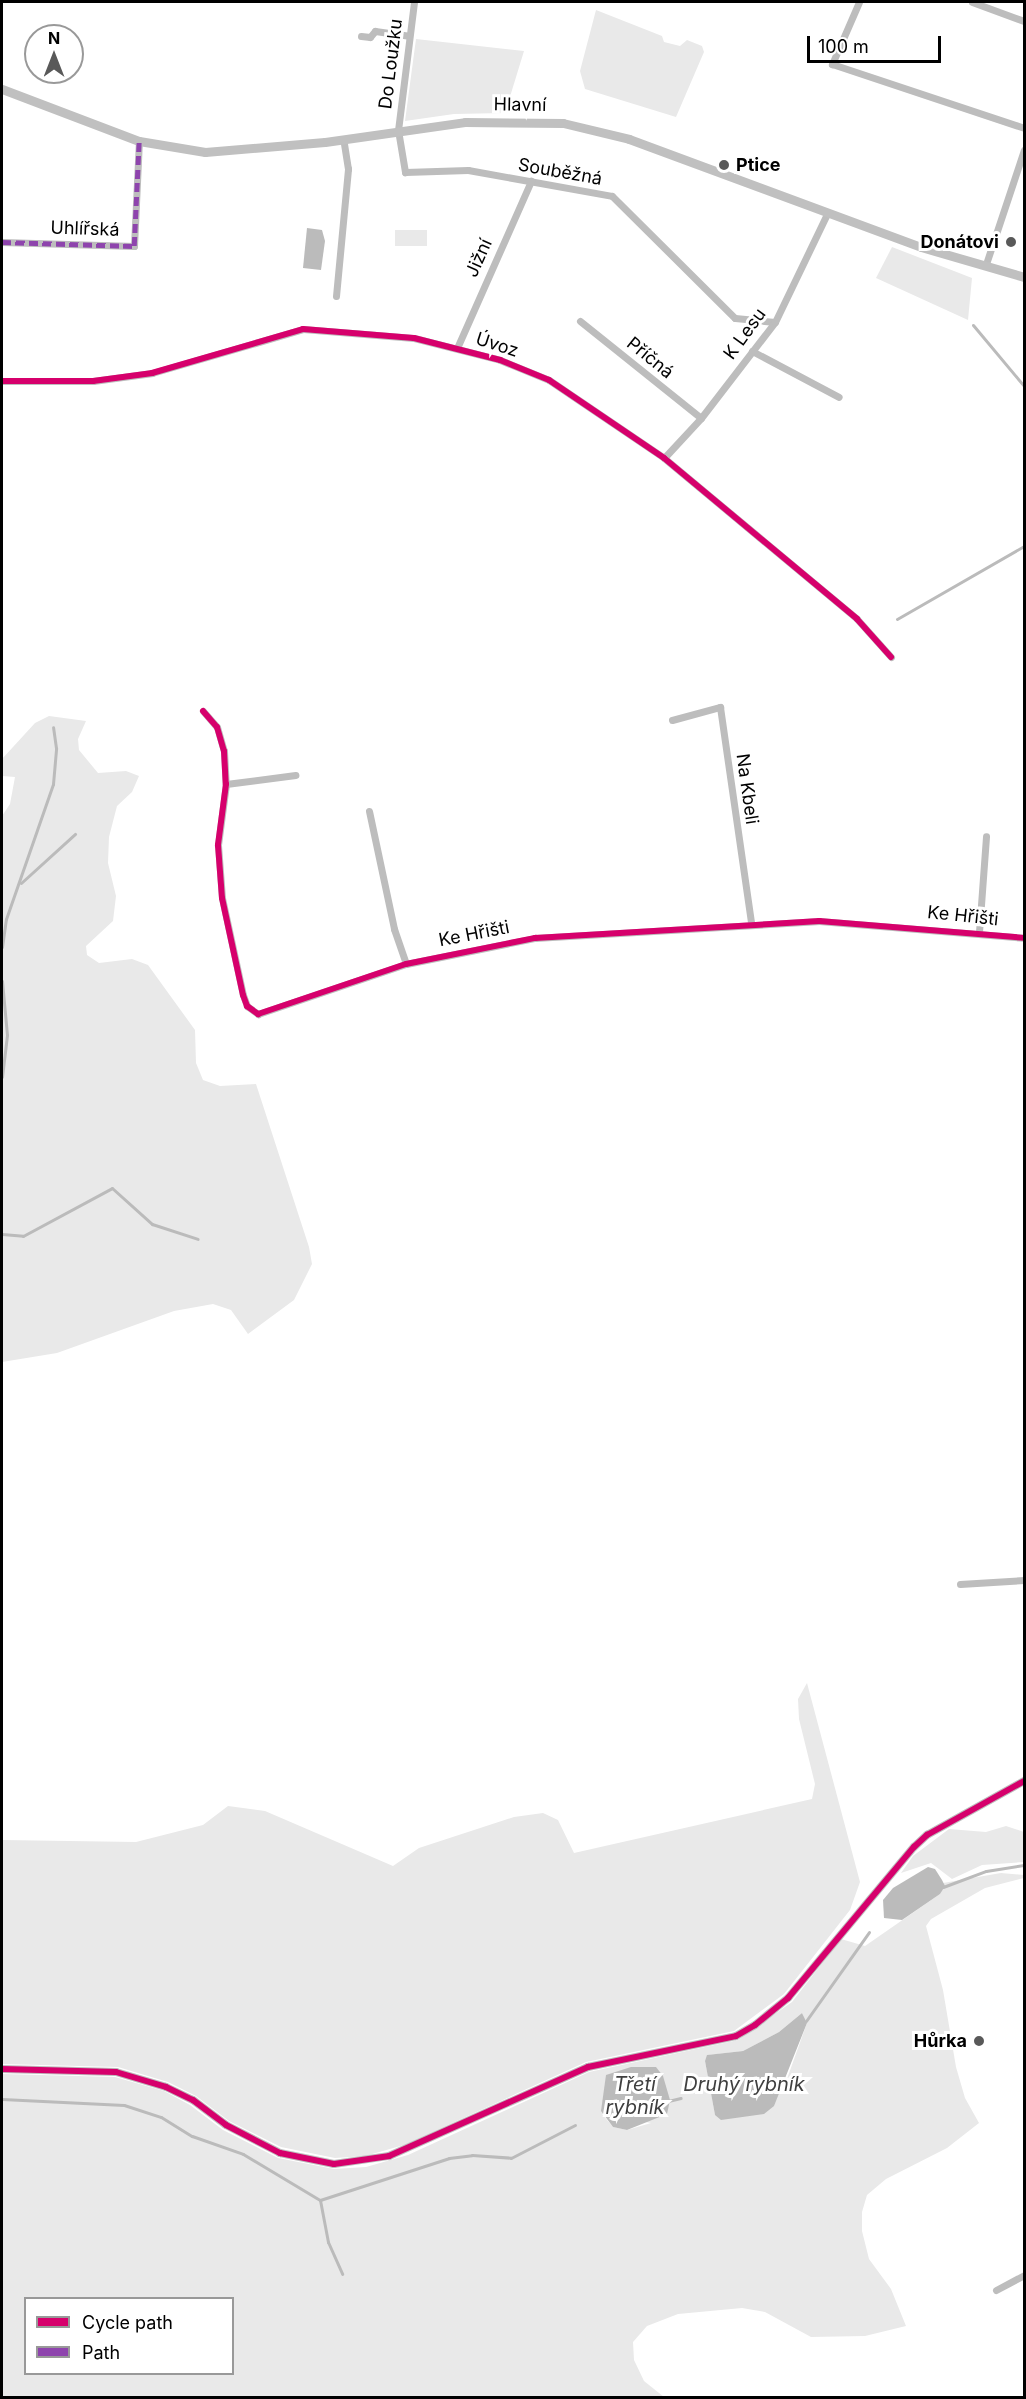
<!DOCTYPE html>
<meta charset="utf-8">
<style>
body{margin:0}
#map{position:relative;width:1026px;height:2399px;overflow:hidden;background:#fff;font-family:Inter,sans-serif}
div>[style]{position:absolute}
[style*='--x']{left:calc(var(--x)*1px);top:calc(var(--y)*1px);width:calc(var(--w)*1px);rotate:calc(var(--a)*1deg)}
.green>*{inset:0;background:#e9e9e9;transform-origin:0 0}
.water>*{inset:0;background:#bbb}
.stream>*{height:3px;margin:-1.5px;padding:0 1.5px;transform-origin:1.5px;border-radius:1.5px;background:#bbb}
.minor>*{height:7px;margin:-3.5px;padding:0 3.5px;transform-origin:3.5px;border-radius:3.5px;background:#bdbdbd}
.tertiary>*{height:8px;margin:-4px;padding:0 4px;transform-origin:4px;border-radius:4px;background:#bdbdbd}
.secondary>*{height:9px;margin:-4.5px;padding:0 4.5px;transform-origin:4.5px;border-radius:4.5px;background:#c0c0c0}
.quiet>*{height:4.5px;margin-top:-2.25px;transform-origin:0;background:repeating-linear-gradient(90deg,#8e44ad 0 9px,transparent 0 13.5px)}
.cycleway>*{height:6px;margin:-3px;padding:0 3px;transform-origin:3px;border-radius:3px;background:#d6006c}
.dots>*{width:16px;height:16px;translate:-50% -50%;box-sizing:border-box;border:3px solid #fff;border-radius:50%}
span{translate:-50% -50%;white-space:nowrap;text-align:center;line-height:1.15;-webkit-text-stroke:6px #fff;paint-order:stroke}
.street-label{font-size:18px;color:#000}
.poi-label{font-size:18px;color:#000;font-weight:700}
.left{translate:0 -50%;text-align:left}
.right{translate:-100% -50%;text-align:right}
.water-label{font-size:20px;color:#3f3f3f;font-style:italic}
.frame{position:absolute;inset:0;border:3px solid #000;pointer-events:none}
.legend{position:absolute;left:24px;top:2297px;width:210px;height:78px;box-sizing:border-box;background:#fff;border:2px solid #999;margin:0;padding:8px 10px;list-style:none;font-size:18px;color:#000}
.legend li{display:flex;align-items:center;gap:12px;height:30px}
.legend b{width:30px;border:2px solid #999}
.north{position:absolute;left:24px;top:24px;width:60px;height:60px;box-sizing:border-box;background:#fff;border:2px solid #999;border-radius:50%;rotate:0deg;font-size:16px;font-weight:700;line-height:24px;text-align:center;color:#000}
.north::after{content:'';display:block;margin:auto;width:21px;height:27px;background:#595959;clip-path:polygon(50% 0,100% 100%,50% 72%,0 100%)}
.scale{position:absolute;left:807px;top:36px;width:134px;height:27px;box-sizing:border-box;border:3px solid #000;border-top:0;padding-left:8px;font-size:18px;line-height:21px;white-space:nowrap;color:#000;-webkit-text-stroke:4px #fff;paint-order:stroke}
</style>
<div id="map">
<div class="green">
<i style="clip-path:polygon(596px 10px,662px 36px,664px 42px,680px 46px,687px 40px,702px 46px,704px 52px,676px 117px,585px 89px,580px 71px)"></i>
<i style="clip-path:polygon(416px 39px,524px 51px,505px 113px,454px 114px,405px 121px)"></i>
<i style="left:395px;top:230px;width:32px;height:16px"></i>
<i style="clip-path:polygon(892px 247px,972px 278px,968px 320px,876px 278px)"></i>
<i style="clip-path:polygon(49px 716px,86px 721px,78px 739px,79px 750px,98px 773px,126px 771px,139px 776px,132px 792px,117px 806px,109px 837px,108px 863px,116px 896px,113px 921px,86px 946px,87px 955px,99px 963px,132px 959px,148px 965px,195px 1030px,196px 1063px,203px 1080px,220px 1086px,256px 1084px,309px 1247px,312px 1264px,294px 1300px,248px 1334px,231px 1310px,213px 1304px,174px 1311px,57px 1353px,2px 1362px,2px 816px,10px 804px,15px 777px,2px 776px,2px 759px,35px 723px)"></i>
<i style="clip-path:polygon(807px 1683px,860px 1882px,850px 1910px,784px 1994px,734px 2031px,586px 2062px,404px 2145px,365px 2156px,335px 2158px,281px 2147px,229px 2121px,196px 2096px,168px 2082px,118px 2067px,2px 2064px,2px 1840px,136px 1842px,203px 1825px,228px 1806px,265px 1811px,393px 1866px,419px 1848px,514px 1817px,543px 1813px,558px 1820px,574px 1853px,812px 1799px,815px 1784px,799px 1719px,798px 1699px)"></i>
<i style="clip-path:polygon(1006px 1826px,1024px 1832px,1024px 1862px,982px 1865px,952px 1879px,931px 1863px,901px 1873px,913px 1856px,949px 1829px,986px 1832px)"></i>
<i style="clip-path:polygon(evenodd,1001px 1873px,1024px 1875px,1024px 1878px,985px 1888px,931px 1919px,926px 1926px,943px 1990px,956px 2067px,965px 2098px,979px 2123px,947px 2148px,886px 2179px,867px 2195px,862px 2212px,862px 2231px,869px 2259px,891px 2289px,906px 2326px,865px 2336px,811px 2337px,765px 2312px,742px 2308px,678px 2314px,647px 2326px,633px 2342px,634px 2360px,644px 2381px,664px 2397px,2px 2397px,2px 2074px,115px 2077px,164px 2091px,190px 2105px,223px 2130px,278px 2158px,334px 2169px,366px 2167px,408px 2155px,589px 2072px,738px 2040px,792px 2002px,841px 1939px,865px 1946px,940px 1894px,943px 1883px,1001px 1873px,802px 2013px,807px 2023px,783px 2090px,715px 2115px,705px 2061px,708px 2055px,743px 2051px,779px 2032px,802px 2013px,1001px 1873px,602px 2114px,651px 2123px,627px 2130px,613px 2127px,602px 2114px,1001px 1873px,26px 2298px,232px 2298px,232px 2374px,26px 2374px,26px 2298px)"></i>
</div>
<div class="water">
<i style="clip-path:polygon(307px 228px,322px 230px,325px 241px,321px 270px,303px 268px)"></i>
<i style="clip-path:polygon(928px 1867px,935px 1869px,942px 1880px,945px 1886px,940px 1894px,902px 1920px,884px 1918px,883px 1900px,893px 1888px)"></i>
<i style="clip-path:polygon(802px 2013px,807px 2023px,774px 2106px,764px 2114px,721px 2120px,715px 2115px,705px 2061px,707px 2055px,743px 2051px,779px 2032px)"></i>
<i style="clip-path:polygon(631px 2067px,656px 2067px,663px 2076px,670px 2100px,667px 2114px,627px 2130px,613px 2127px,601px 2111px,606px 2075px)"></i>
</div>
<div class="stream">
<i style="--x:973;--y:325;--w:80;--a:50.1"></i>
<i style="--x:897;--y:619;--w:146;--a:-29.9"></i>
<i style="--x:21;--y:883;--w:73;--a:-42.2"></i>
<i style="--x:2;--y:947;--w:28;--a:-82"></i>
<i style="--x:6;--y:919;--w:143;--a:-70.8"></i>
<i style="--x:53;--y:784;--w:36;--a:-85"></i>
<i style="--x:56;--y:748;--w:21;--a:-98"></i>
<i style="--x:2;--y:981;--w:54;--a:84.7"></i>
<i style="--x:7;--y:1035;--w:42;--a:96.8"></i>
<i style="--x:2;--y:1234;--w:21;--a:5"></i>
<i style="--x:23;--y:1236;--w:101;--a:-28.3"></i>
<i style="--x:112;--y:1188;--w:54;--a:42"></i>
<i style="--x:152;--y:1224;--w:48;--a:18.1"></i>
<i style="--x:943;--y:1887;--w:46;--a:-20.4"></i>
<i style="--x:986;--y:1871;--w:38;--a:-9"></i>
<i style="--x:806;--y:2021;--w:109;--a:-54.7"></i>
<i style="--x:2;--y:2099;--w:122;--a:2.8"></i>
<i style="--x:124;--y:2105;--w:39;--a:18"></i>
<i style="--x:161;--y:2117;--w:36;--a:32"></i>
<i style="--x:192;--y:2136;--w:54;--a:19.4"></i>
<i style="--x:243;--y:2154;--w:90;--a:30.9"></i>
<i style="--x:320;--y:2200;--w:136;--a:-18"></i>
<i style="--x:449;--y:2158;--w:23;--a:-7"></i>
<i style="--x:472;--y:2155;--w:39;--a:4"></i>
<i style="--x:511;--y:2158;--w:72;--a:-27.3"></i>
<i style="--x:668;--y:2101;--w:13;--a:-13"></i>
<i style="--x:320;--y:2200;--w:43;--a:79.2"></i>
<i style="--x:328;--y:2242;--w:35;--a:66"></i>
</div>
<div class="minor">
<i style="--x:414;--y:2;--w:129;--a:97.1"></i>
<i style="--x:398;--y:130;--w:43;--a:80.5"></i>
<i style="--x:405;--y:172;--w:63;--a:-1.8"></i>
<i style="--x:468;--y:170;--w:146;--a:10.2"></i>
<i style="--x:612;--y:196;--w:173;--a:44.8"></i>
<i style="--x:735;--y:318;--w:40;--a:5.7"></i>
<i style="--x:859;--y:2;--w:68;--a:113.5"></i>
<i style="--x:832;--y:64;--w:202;--a:18.4"></i>
<i style="--x:972;--y:2;--w:55;--a:20.1"></i>
<i style="--x:361;--y:36;--w:9;--a:6"></i>
<i style="--x:370;--y:37;--w:8;--a:-50"></i>
<i style="--x:375;--y:31;--w:34;--a:8"></i>
<i style="--x:2;--y:242;--w:132;--a:1.7"></i>
<i style="--x:134;--y:246;--w:105;--a:-87.3"></i>
<i style="--x:986;--y:264;--w:120;--a:-71.6"></i>
<i style="--x:336;--y:296;--w:128;--a:-84.6"></i>
<i style="--x:348;--y:169;--w:30;--a:-99"></i>
<i style="--x:580;--y:321;--w:155;--a:38.7"></i>
<i style="--x:457;--y:348;--w:183;--a:-66.1"></i>
<i style="--x:752;--y:351;--w:98;--a:27.9"></i>
<i style="--x:2;--y:381;--w:91;--a:0"></i>
<i style="--x:93;--y:381;--w:60;--a:-7.7"></i>
<i style="--x:152;--y:373;--w:157;--a:-16.2"></i>
<i style="--x:303;--y:329;--w:111;--a:4.6"></i>
<i style="--x:414;--y:338;--w:89;--a:14.3"></i>
<i style="--x:500;--y:360;--w:53;--a:22.2"></i>
<i style="--x:549;--y:380;--w:139;--a:34.1"></i>
<i style="--x:664;--y:458;--w:251;--a:39.8"></i>
<i style="--x:857;--y:619;--w:51;--a:48.2"></i>
<i style="--x:664;--y:458;--w:54;--a:-47.2"></i>
<i style="--x:701;--y:418;--w:121;--a:-52.4"></i>
<i style="--x:775;--y:322;--w:122;--a:-64.3"></i>
<i style="--x:203;--y:711;--w:21;--a:49"></i>
<i style="--x:217;--y:727;--w:25;--a:74"></i>
<i style="--x:224;--y:751;--w:33;--a:87"></i>
<i style="--x:226;--y:784;--w:62;--a:97.5"></i>
<i style="--x:218;--y:845;--w:53;--a:85.7"></i>
<i style="--x:222;--y:898;--w:99;--a:77.8"></i>
<i style="--x:243;--y:995;--w:12;--a:70"></i>
<i style="--x:247;--y:1006;--w:14;--a:36"></i>
<i style="--x:258;--y:1014;--w:156;--a:-18.7"></i>
<i style="--x:406;--y:964;--w:132;--a:-11.4"></i>
<i style="--x:535;--y:938;--w:285;--a:-3.4"></i>
<i style="--x:819;--y:921;--w:206;--a:4.7"></i>
<i style="--x:672;--y:720;--w:50;--a:-15.2"></i>
<i style="--x:720;--y:707;--w:218;--a:81.8"></i>
<i style="--x:226;--y:784;--w:70;--a:-7.4"></i>
<i style="--x:369;--y:811;--w:121;--a:78"></i>
<i style="--x:394;--y:929;--w:37;--a:71"></i>
<i style="--x:979;--y:932;--w:96;--a:-85.8"></i>
<i style="--x:960;--y:1584;--w:64;--a:-3.6"></i>
<i style="--x:996;--y:2290;--w:32;--a:-28"></i>
</div>
<div class="tertiary">
<i style="--x:2;--y:2069;--w:114;--a:1.5"></i>
<i style="--x:116;--y:2072;--w:52;--a:16.7"></i>
<i style="--x:166;--y:2087;--w:30;--a:26"></i>
<i style="--x:193;--y:2100;--w:41;--a:37.1"></i>
<i style="--x:226;--y:2125;--w:61;--a:27.4"></i>
<i style="--x:280;--y:2153;--w:55;--a:11.5"></i>
<i style="--x:334;--y:2164;--w:56;--a:-8.3"></i>
<i style="--x:389;--y:2156;--w:218;--a:-24.1"></i>
<i style="--x:588;--y:2067;--w:151;--a:-11.8"></i>
<i style="--x:736;--y:2036;--w:22;--a:-30"></i>
<i style="--x:755;--y:2025;--w:43;--a:-39.3"></i>
<i style="--x:788;--y:1998;--w:197;--a:-50.2"></i>
<i style="--x:914;--y:1847;--w:18;--a:-43"></i>
<i style="--x:927;--y:1835;--w:111;--a:-29.1"></i>
</div>
<div class="secondary">
<i style="--x:2;--y:89;--w:147;--a:20.8"></i>
<i style="--x:139;--y:141;--w:67;--a:9.5"></i>
<i style="--x:205;--y:152;--w:120;--a:-4.8"></i>
<i style="--x:325;--y:142;--w:141;--a:-8.1"></i>
<i style="--x:465;--y:122;--w:98;--a:0.6"></i>
<i style="--x:563;--y:123;--w:68;--a:13.6"></i>
<i style="--x:629;--y:139;--w:311;--a:20.3"></i>
<i style="--x:921;--y:247;--w:107;--a:16.2"></i>
</div>
<div class="quiet">
<i style="--x:2;--y:242;--w:132;--a:1.7"></i>
<i style="--x:134;--y:246;--w:105;--a:-87.3"></i>
</div>
<div class="cycleway">
<i style="--x:2;--y:381;--w:91;--a:0"></i>
<i style="--x:93;--y:381;--w:60;--a:-7.7"></i>
<i style="--x:152;--y:373;--w:157;--a:-16.2"></i>
<i style="--x:303;--y:329;--w:111;--a:4.6"></i>
<i style="--x:414;--y:338;--w:89;--a:14.3"></i>
<i style="--x:500;--y:360;--w:53;--a:22.2"></i>
<i style="--x:549;--y:380;--w:139;--a:34.1"></i>
<i style="--x:664;--y:458;--w:251;--a:39.8"></i>
<i style="--x:857;--y:619;--w:51;--a:48.2"></i>
<i style="--x:203;--y:711;--w:21;--a:49"></i>
<i style="--x:217;--y:727;--w:25;--a:74"></i>
<i style="--x:224;--y:751;--w:33;--a:87"></i>
<i style="--x:226;--y:784;--w:62;--a:97.5"></i>
<i style="--x:218;--y:845;--w:53;--a:85.7"></i>
<i style="--x:222;--y:898;--w:99;--a:77.8"></i>
<i style="--x:243;--y:995;--w:12;--a:70"></i>
<i style="--x:247;--y:1006;--w:14;--a:36"></i>
<i style="--x:258;--y:1014;--w:156;--a:-18.7"></i>
<i style="--x:406;--y:964;--w:132;--a:-11.4"></i>
<i style="--x:535;--y:938;--w:285;--a:-3.4"></i>
<i style="--x:819;--y:921;--w:206;--a:4.7"></i>
<i style="--x:2;--y:2069;--w:114;--a:1.5"></i>
<i style="--x:116;--y:2072;--w:52;--a:16.7"></i>
<i style="--x:166;--y:2087;--w:30;--a:26"></i>
<i style="--x:193;--y:2100;--w:41;--a:37.1"></i>
<i style="--x:226;--y:2125;--w:61;--a:27.4"></i>
<i style="--x:280;--y:2153;--w:55;--a:11.5"></i>
<i style="--x:334;--y:2164;--w:56;--a:-8.3"></i>
<i style="--x:389;--y:2156;--w:218;--a:-24.1"></i>
<i style="--x:588;--y:2067;--w:151;--a:-11.8"></i>
<i style="--x:736;--y:2036;--w:22;--a:-30"></i>
<i style="--x:755;--y:2025;--w:43;--a:-39.3"></i>
<i style="--x:788;--y:1998;--w:197;--a:-50.2"></i>
<i style="--x:914;--y:1847;--w:18;--a:-43"></i>
<i style="--x:927;--y:1835;--w:111;--a:-29.1"></i>
</div>
<div class="dots">
<i style="left:724px;top:165px;background:#595959"></i>
<i style="left:1011px;top:242px;background:#595959"></i>
<i style="left:979px;top:2041px;background:#595959"></i>
</div>
<div class="street-label">
<span style="left:391px;top:64px;rotate:-83deg">Do Loužku</span>
<span style="left:520px;top:105px;rotate:1deg">Hlavní</span>
<span style="left:560px;top:172px;rotate:10deg">Souběžná</span>
<span style="left:85px;top:229px;rotate:2deg">Uhlířská</span>
<span style="left:479px;top:258px;rotate:-66deg">Jižní</span>
<span style="left:745px;top:334px;rotate:-54deg">K Lesu</span>
<span style="left:497px;top:345px;rotate:18deg">Úvoz</span>
<span style="left:650px;top:358px;rotate:39deg">Příčná</span>
<span style="left:747px;top:789px;rotate:82deg">Na Kbeli</span>
<span style="left:963px;top:916px;rotate:6deg">Ke Hřišti</span>
<span style="left:474px;top:934px;rotate:-11deg">Ke Hřišti</span>
</div>
<div class="poi-label">
<span class="left" style="left:736px;top:165px">Ptice</span>
<span class="right" style="left:999px;top:242px">Donátovi</span>
<span class="right" style="left:967px;top:2041px">Hůrka</span>
</div>
<div class="water-label">
<span style="left:744px;top:2084px">Druhý rybník</span>
<span style="left:635px;top:2096px">Třetí<br>rybník</span>
</div>
<div class="frame"></div>
<ul class="legend">
<li><b style="height:8px;background:#d6006c"></b>Cycle path</li>
<li><b style="height:8px;background:#8e44ad"></b>Path</li>
</ul>
<div class="north">N</div>
<div class="scale">100 m</div>
</div>
